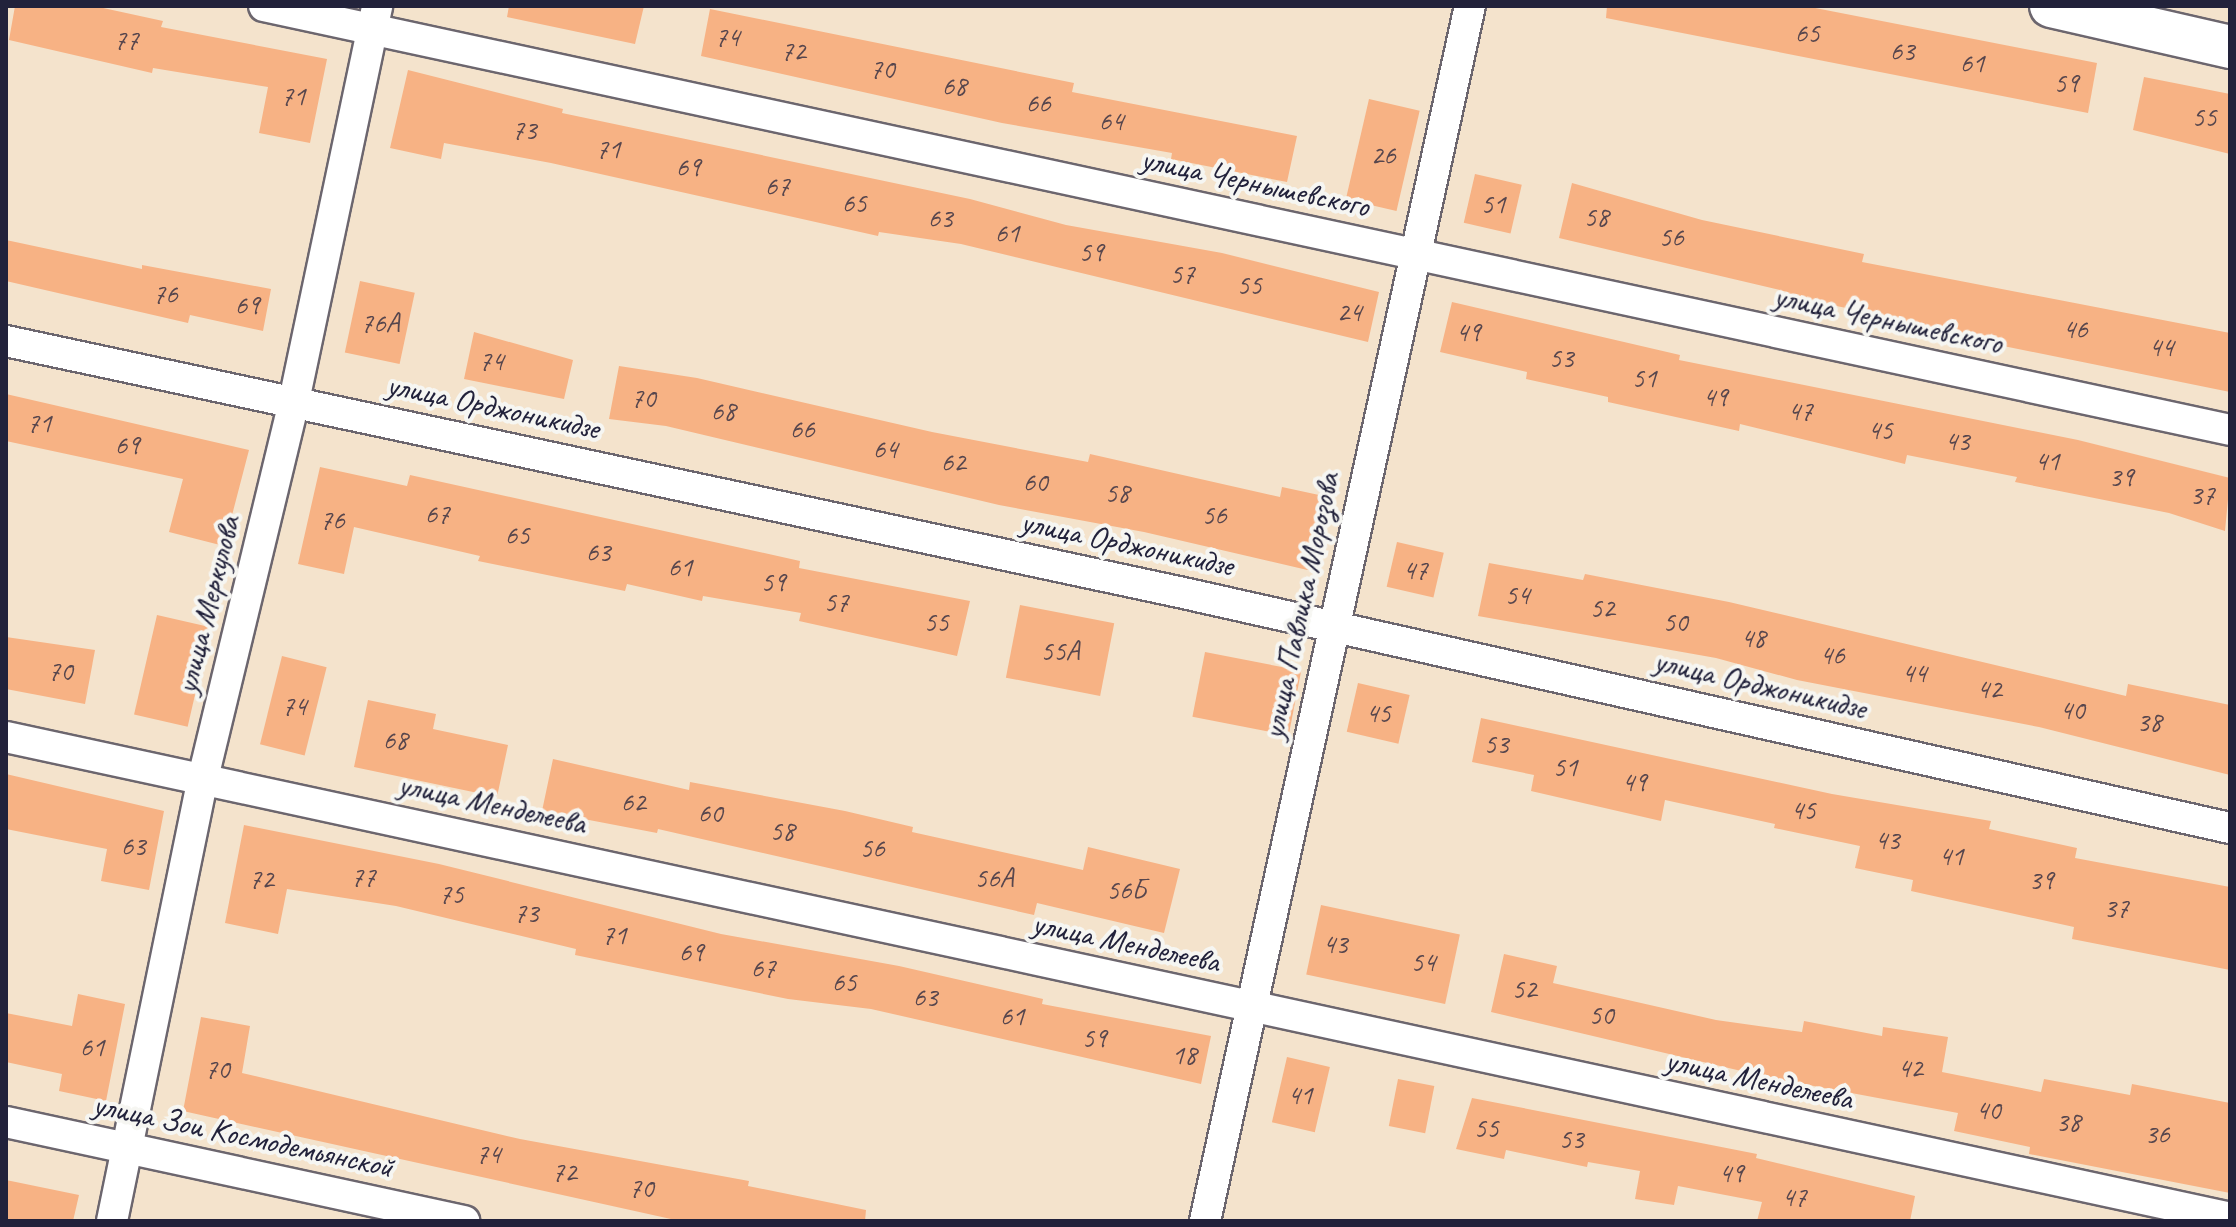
<!DOCTYPE html>
<meta charset="utf-8">
<style>
body{margin:0}
#map{position:relative;width:2236px;height:1227px;overflow:hidden;background:#f4e3cc;font-family:Caveat,sans-serif}
div>[style]{position:absolute}
[style*='--x']{left:calc(var(--x)*1px);top:calc(var(--y)*1px);width:calc(var(--w)*1px);rotate:calc(var(--a)*1deg)}
.building>*{inset:0;background:#f7b284;transform-origin:0 0}
.roads{filter:drop-shadow(2px 0 #6c666e) drop-shadow(-2px 0 #6c666e) drop-shadow(0 2px #6c666e) drop-shadow(0 -2px #6c666e)}
.street>*{height:30px;margin:-15px;padding:0 15px;transform-origin:15px;border-radius:15px;background:#fff}
.secondary>*{height:42px;margin:-21px;padding:0 21px;transform-origin:21px;border-radius:21px;background:#fff}
span{translate:-50% -50%;white-space:nowrap;text-align:center;line-height:1.15;-webkit-text-stroke:8px #f6f6f2;paint-order:stroke}
.number-label{font-size:28px;color:#57464d}
.number-label span{-webkit-text-stroke-width:0}
.street-label{font-size:32px;color:#22223b}
.frame{position:absolute;inset:0;border:8px solid #22223b;pointer-events:none}
</style>
<div id="map">
<div class="building">
<i style="clip-path:polygon(15px 6px,94px 6px,163px 21px,161px 27px,327px 59px,310px 143px,259px 133px,268px 87px,153px 68px,152px 73px,9px 40px)"></i>
<i style="clip-path:polygon(509px 6px,644px 6px,635px 44px,507px 17px)"></i>
<i style="clip-path:polygon(1607px 6px,1805px 6px,2097px 63px,2088px 113px,1606px 18px)"></i>
<i style="clip-path:polygon(710px 9px,1074px 83px,1072px 92px,1297px 136px,1287px 182px,1171px 159px,1172px 153px,1002px 123px,701px 56px)"></i>
<i style="clip-path:polygon(408px 70px,563px 109px,562px 113px,970px 199px,1066px 225px,1222px 253px,1379px 292px,1368px 342px,961px 244px,879px 232px,878px 236px,551px 163px,444px 143px,441px 159px,390px 148px)"></i>
<i style="clip-path:polygon(2144px 77px,2230px 94px,2230px 154px,2133px 130px)"></i>
<i style="left:1369px;top:99px;width:52px;height:103px;rotate:13deg"></i>
<i style="left:1475px;top:174px;width:48px;height:50px;rotate:13deg"></i>
<i style="clip-path:polygon(1572px 183px,1702px 220px,1864px 254px,1862px 262px,2230px 333px,2230px 392px,1866px 318px,1866px 312px,1787px 296px,1788px 292px,1559px 238px)"></i>
<i style="clip-path:polygon(6px 240px,142px 269px,142px 265px,271px 289px,263px 331px,190px 315px,188px 323px,6px 281px)"></i>
<i style="left:360px;top:281px;width:56px;height:73px;rotate:12deg"></i>
<i style="clip-path:polygon(1452px 302px,1680px 355px,1679px 360px,2078px 440px,2230px 478px,2225px 531px,2169px 513px,2015px 482px,2017px 477px,1907px 455px,1905px 464px,1740px 424px,1739px 431px,1608px 402px,1608px 397px,1526px 379px,1527px 372px,1440px 352px)"></i>
<i style="clip-path:polygon(474px 332px,573px 360px,564px 399px,464px 379px)"></i>
<i style="clip-path:polygon(619px 366px,697px 378px,932px 432px,1088px 462px,1090px 454px,1280px 497px,1282px 487px,1333px 498px,1316px 572px,1144px 532px,999px 505px,666px 426px,609px 419px)"></i>
<i style="clip-path:polygon(6px 394px,249px 450px,224px 546px,169px 532px,183px 479px,6px 441px)"></i>
<i style="clip-path:polygon(320px 467px,407px 486px,410px 475px,800px 561px,799px 568px,970px 601px,957px 656px,799px 621px,801px 613px,703px 596px,702px 601px,627px 584px,625px 591px,478px 561px,480px 556px,354px 527px,344px 574px,298px 564px)"></i>
<i style="left:1397px;top:542px;width:48px;height:46px;rotate:13deg"></i>
<i style="clip-path:polygon(1489px 563px,1583px 580px,1585px 574px,1729px 602px,2126px 696px,2128px 684px,2230px 705px,2230px 775px,2039px 727px,1797px 680px,1716px 658px,1478px 616px)"></i>
<i style="left:1020px;top:605px;width:96px;height:74px;rotate:11deg"></i>
<i style="left:157px;top:615px;width:55px;height:102px;rotate:13deg"></i>
<i style="clip-path:polygon(6px 637px,95px 650px,85px 704px,6px 689px)"></i>
<i style="left:1205px;top:652px;width:98px;height:66px;rotate:11deg"></i>
<i style="left:282px;top:656px;width:46px;height:91px;rotate:14deg"></i>
<i style="left:1358px;top:683px;width:53px;height:50px;rotate:13deg"></i>
<i style="clip-path:polygon(368px 700px,436px 714px,433px 729px,508px 745px,497px 797px,354px 767px)"></i>
<i style="clip-path:polygon(1481px 718px,1832px 794px,1991px 821px,1989px 829px,2077px 848px,2075px 858px,2230px 887px,2230px 970px,2072px 939px,2074px 927px,1911px 891px,1913px 880px,1855px 868px,1860px 846px,1774px 828px,1775px 824px,1665px 800px,1661px 821px,1531px 791px,1534px 775px,1472px 762px)"></i>
<i style="clip-path:polygon(553px 759px,689px 790px,690px 782px,845px 811px,913px 827px,912px 832px,1083px 870px,1088px 847px,1180px 869px,1164px 933px,1037px 903px,1034px 915px,658px 829px,657px 833px,542px 811px)"></i>
<i style="clip-path:polygon(6px 774px,164px 811px,149px 890px,101px 881px,107px 849px,6px 829px)"></i>
<i style="clip-path:polygon(244px 825px,439px 864px,721px 934px,899px 966px,1043px 999px,1042px 1004px,1211px 1036px,1201px 1084px,871px 1009px,788px 999px,575px 955px,576px 949px,396px 906px,287px 889px,278px 934px,225px 923px)"></i>
<i style="left:1321px;top:905px;width:142px;height:71px;rotate:12deg"></i>
<i style="clip-path:polygon(1504px 954px,1557px 966px,1553px 983px,1716px 1020px,1802px 1032px,1804px 1021px,1882px 1036px,1883px 1027px,1948px 1037px,1942px 1072px,2041px 1092px,2044px 1079px,2130px 1095px,2132px 1084px,2230px 1103px,2230px 1193px,2029px 1154px,2030px 1147px,1954px 1131px,1958px 1113px,1771px 1078px,1491px 1012px)"></i>
<i style="clip-path:polygon(78px 994px,125px 1004px,106px 1101px,59px 1091px,62px 1074px,6px 1062px,6px 1013px,72px 1026px)"></i>
<i style="clip-path:polygon(201px 1017px,250px 1026px,242px 1073px,520px 1139px,749px 1181px,748px 1186px,866px 1210px,865px 1221px,680px 1221px,183px 1111px)"></i>
<i style="left:1287px;top:1057px;width:44px;height:67px;rotate:13deg"></i>
<i style="left:1398px;top:1079px;width:37px;height:48px;rotate:11deg"></i>
<i style="clip-path:polygon(1472px 1098px,1757px 1154px,1756px 1158px,1915px 1196px,1910px 1221px,1757px 1221px,1762px 1202px,1678px 1186px,1674px 1205px,1635px 1199px,1640px 1171px,1588px 1162px,1587px 1167px,1506px 1150px,1504px 1159px,1456px 1149px)"></i>
<i style="clip-path:polygon(6px 1180px,79px 1195px,73px 1221px,6px 1221px)"></i>
</div>
<div class="roads">
<div class="street">
<i style="--x:264;--y:6;--w:2011;--a:12.17"></i>
<i style="--x:6;--y:341;--w:1209;--a:12.08"></i>
<i style="--x:1188;--y:594;--w:1068;--a:12.66"></i>
<i style="--x:6;--y:737;--w:2275;--a:12.2"></i>
<i style="--x:6;--y:1122;--w:469;--a:12.2"></i>
<i style="--x:112;--y:1221;--w:452;--a:-78.4"></i>
<i style="--x:203;--y:778;--w:388;--a:-76.4"></i>
<i style="--x:294;--y:401;--w:404;--a:-78.1"></i>
<i style="--x:1205;--y:1221;--w:1244;--a:-77.7"></i>
</div>
<div class="secondary">
<i style="--x:2051;--y:6;--w:184;--a:12.9"></i>
</div>
</div>
<div class="number-label">
<span style="left:1807px;top:33px">65</span>
<span style="left:727px;top:37px">74</span>
<span style="left:126px;top:40px">77</span>
<span style="left:793px;top:51px">72</span>
<span style="left:1902px;top:51px">63</span>
<span style="left:1972px;top:63px">61</span>
<span style="left:882px;top:69px">70</span>
<span style="left:2066px;top:83px">59</span>
<span style="left:954px;top:86px">68</span>
<span style="left:293px;top:96px">71</span>
<span style="left:1038px;top:103px">66</span>
<span style="left:2204px;top:117px">55</span>
<span style="left:1111px;top:121px">64</span>
<span style="left:524px;top:130px">73</span>
<span style="left:608px;top:149px">71</span>
<span style="left:1383px;top:155px">26</span>
<span style="left:688px;top:167px">69</span>
<span style="left:777px;top:186px">67</span>
<span style="left:854px;top:203px">65</span>
<span style="left:1493px;top:204px">51</span>
<span style="left:1596px;top:217px">58</span>
<span style="left:940px;top:218px">63</span>
<span style="left:1007px;top:233px">61</span>
<span style="left:1671px;top:237px">56</span>
<span style="left:1091px;top:252px">59</span>
<span style="left:1182px;top:274px">57</span>
<span style="left:1249px;top:285px">55</span>
<span style="left:165px;top:294px">76</span>
<span style="left:247px;top:305px">69</span>
<span style="left:1349px;top:312px">24</span>
<span style="left:380px;top:323px">76А</span>
<span style="left:2075px;top:329px">46</span>
<span style="left:1468px;top:332px">49</span>
<span style="left:2161px;top:347px">44</span>
<span style="left:1561px;top:358px">53</span>
<span style="left:491px;top:361px">74</span>
<span style="left:1644px;top:378px">51</span>
<span style="left:1715px;top:397px">49</span>
<span style="left:643px;top:398px">70</span>
<span style="left:723px;top:411px">68</span>
<span style="left:1800px;top:411px">47</span>
<span style="left:39px;top:423px">71</span>
<span style="left:802px;top:429px">66</span>
<span style="left:1880px;top:430px">45</span>
<span style="left:1957px;top:441px">43</span>
<span style="left:127px;top:445px">69</span>
<span style="left:885px;top:449px">64</span>
<span style="left:2047px;top:461px">41</span>
<span style="left:953px;top:462px">62</span>
<span style="left:2121px;top:477px">39</span>
<span style="left:1035px;top:482px">60</span>
<span style="left:1117px;top:493px">58</span>
<span style="left:2202px;top:495px">37</span>
<span style="left:437px;top:514px">67</span>
<span style="left:1214px;top:515px">56</span>
<span style="left:332px;top:520px">76</span>
<span style="left:517px;top:535px">65</span>
<span style="left:598px;top:552px">63</span>
<span style="left:680px;top:567px">61</span>
<span style="left:1415px;top:570px">47</span>
<span style="left:773px;top:582px">59</span>
<span style="left:1517px;top:595px">54</span>
<span style="left:836px;top:602px">57</span>
<span style="left:1602px;top:608px">52</span>
<span style="left:936px;top:622px">55</span>
<span style="left:1675px;top:622px">50</span>
<span style="left:1753px;top:638px">48</span>
<span style="left:1060px;top:651px">55А</span>
<span style="left:1832px;top:655px">46</span>
<span style="left:60px;top:671px">70</span>
<span style="left:1914px;top:673px">44</span>
<span style="left:1989px;top:689px">42</span>
<span style="left:294px;top:706px">74</span>
<span style="left:2072px;top:710px">40</span>
<span style="left:1378px;top:713px">45</span>
<span style="left:2149px;top:722px">38</span>
<span style="left:395px;top:740px">68</span>
<span style="left:1496px;top:744px">53</span>
<span style="left:1565px;top:767px">51</span>
<span style="left:1634px;top:782px">49</span>
<span style="left:633px;top:802px">62</span>
<span style="left:1803px;top:810px">45</span>
<span style="left:710px;top:813px">60</span>
<span style="left:782px;top:831px">58</span>
<span style="left:1887px;top:840px">43</span>
<span style="left:133px;top:846px">63</span>
<span style="left:872px;top:848px">56</span>
<span style="left:1951px;top:856px">41</span>
<span style="left:363px;top:877px">77</span>
<span style="left:994px;top:878px">56А</span>
<span style="left:261px;top:879px">72</span>
<span style="left:2041px;top:880px">39</span>
<span style="left:1126px;top:890px">56Б</span>
<span style="left:451px;top:894px">75</span>
<span style="left:2116px;top:908px">37</span>
<span style="left:526px;top:913px">73</span>
<span style="left:614px;top:935px">71</span>
<span style="left:1335px;top:944px">43</span>
<span style="left:691px;top:952px">69</span>
<span style="left:1423px;top:962px">54</span>
<span style="left:763px;top:968px">67</span>
<span style="left:844px;top:982px">65</span>
<span style="left:1524px;top:989px">52</span>
<span style="left:925px;top:997px">63</span>
<span style="left:1601px;top:1015px">50</span>
<span style="left:1012px;top:1016px">61</span>
<span style="left:1094px;top:1038px">59</span>
<span style="left:92px;top:1047px">61</span>
<span style="left:1184px;top:1055px">18</span>
<span style="left:1910px;top:1068px">42</span>
<span style="left:217px;top:1069px">70</span>
<span style="left:1300px;top:1095px">41</span>
<span style="left:1988px;top:1110px">40</span>
<span style="left:2068px;top:1122px">38</span>
<span style="left:1486px;top:1128px">55</span>
<span style="left:2157px;top:1134px">36</span>
<span style="left:1571px;top:1139px">53</span>
<span style="left:488px;top:1154px">74</span>
<span style="left:564px;top:1172px">72</span>
<span style="left:1731px;top:1173px">49</span>
<span style="left:641px;top:1188px">70</span>
<span style="left:1794px;top:1197px">47</span>
</div>
<div class="street-label">
<span style="left:1255px;top:183px;rotate:12deg">улица Чернышевского</span>
<span style="left:1888px;top:320px;rotate:12deg">улица Чернышевского</span>
<span style="left:493px;top:407px;rotate:12deg">улица Орджоникидзе</span>
<span style="left:1127px;top:544px;rotate:12deg">улица Орджоникидзе</span>
<span style="left:208px;top:605px;rotate:-76deg">улица Меркулова</span>
<span style="left:1301px;top:606px;rotate:-78deg">улица Павлика Морозова</span>
<span style="left:1760px;top:685px;rotate:13deg">улица Орджоникидзе</span>
<span style="left:492px;top:804px;rotate:12deg">улица Менделеева</span>
<span style="left:1126px;top:943px;rotate:12deg">улица Менделеева</span>
<span style="left:1759px;top:1080px;rotate:12deg">улица Менделеева</span>
<span style="left:243px;top:1136px;rotate:12deg">улица Зои Космодемьянской</span>
</div>
<div class="frame"></div>
</div>
